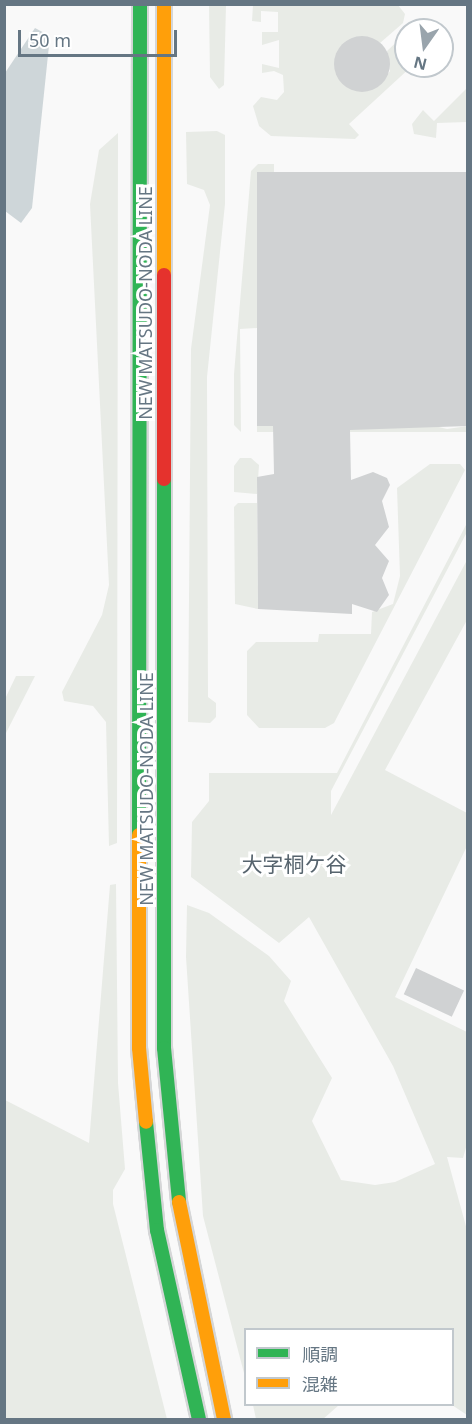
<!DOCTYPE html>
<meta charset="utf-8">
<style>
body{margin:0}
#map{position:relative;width:472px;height:1424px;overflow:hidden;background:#f9f9f9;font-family:"Noto Sans","Noto Sans JP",sans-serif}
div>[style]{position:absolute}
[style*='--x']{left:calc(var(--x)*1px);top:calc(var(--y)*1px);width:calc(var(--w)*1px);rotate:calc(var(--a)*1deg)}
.green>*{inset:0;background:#e8ebe6}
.water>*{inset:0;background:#ced6d9}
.building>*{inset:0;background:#d0d2d3;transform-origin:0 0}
.round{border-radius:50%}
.roads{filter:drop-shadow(2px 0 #d5d6d7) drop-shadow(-2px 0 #d5d6d7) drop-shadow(0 2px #d5d6d7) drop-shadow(0 -2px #d5d6d7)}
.fast>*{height:14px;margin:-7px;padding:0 7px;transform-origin:7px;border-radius:7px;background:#30b455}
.slow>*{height:14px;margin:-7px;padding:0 7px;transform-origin:7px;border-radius:7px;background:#ff9f0a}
.jam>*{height:14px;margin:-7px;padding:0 7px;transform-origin:7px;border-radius:7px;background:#e5322d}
span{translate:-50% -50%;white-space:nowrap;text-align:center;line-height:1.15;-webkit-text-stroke:6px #fff;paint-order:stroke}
.street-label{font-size:18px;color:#657683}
.quarter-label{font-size:21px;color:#57646e}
.frame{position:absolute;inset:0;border:6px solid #657683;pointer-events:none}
.legend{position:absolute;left:244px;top:1328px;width:210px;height:78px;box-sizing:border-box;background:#fff;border:2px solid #c1c8cd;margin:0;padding:8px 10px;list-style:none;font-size:18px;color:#657683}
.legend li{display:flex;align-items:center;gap:12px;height:30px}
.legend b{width:30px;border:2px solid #c1c8cd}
.north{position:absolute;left:394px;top:18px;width:60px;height:60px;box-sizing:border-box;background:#fff;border:2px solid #c1c8cd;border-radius:50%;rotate:194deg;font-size:16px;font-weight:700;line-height:24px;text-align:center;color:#657683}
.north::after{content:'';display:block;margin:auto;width:21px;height:27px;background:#99a4ac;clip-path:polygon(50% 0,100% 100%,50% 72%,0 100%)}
.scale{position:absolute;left:18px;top:30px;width:159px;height:27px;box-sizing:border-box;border:3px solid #657683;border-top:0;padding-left:8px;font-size:18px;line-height:21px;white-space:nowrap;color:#657683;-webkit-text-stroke:4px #fff;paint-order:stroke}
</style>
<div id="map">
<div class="green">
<i style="clip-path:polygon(209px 5px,226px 5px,224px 85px,219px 89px,210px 77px)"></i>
<i style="clip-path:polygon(253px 5px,398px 5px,405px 14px,403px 23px,380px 43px,367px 37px,346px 41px,335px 59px,336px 74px,353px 90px,379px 86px,390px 71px,387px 51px,406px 33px,406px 66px,412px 66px,349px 124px,359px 135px,355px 139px,271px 136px,259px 126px,253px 106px,261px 97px,277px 100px,284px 92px,283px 75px,274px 71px,262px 73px,262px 64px,279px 68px,279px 40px,262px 45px,262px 32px,278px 32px,278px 12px,261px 11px,261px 22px,252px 21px)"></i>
<i style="clip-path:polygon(467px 88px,467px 122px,437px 123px,436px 138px,414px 134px,412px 124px,423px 110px,434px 121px)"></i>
<i style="clip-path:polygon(217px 131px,225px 135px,225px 204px,207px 377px,208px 697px,216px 703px,216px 717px,210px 723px,188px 722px,191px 349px,210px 205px,204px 190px,187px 184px,186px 132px)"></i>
<i style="clip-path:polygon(118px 133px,117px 843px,109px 846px,106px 722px,93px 706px,64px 701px,62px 692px,102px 615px,109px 585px,90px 204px,99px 150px)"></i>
<i style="clip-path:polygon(258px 164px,274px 164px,274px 172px,257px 172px,257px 328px,240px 329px,241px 432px,234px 425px,234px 374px,251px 171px)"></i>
<i style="clip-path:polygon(431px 425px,447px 429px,468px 426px,467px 432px,257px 432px,257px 426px)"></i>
<i style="clip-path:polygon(240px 458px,251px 458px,259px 465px,257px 494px,234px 492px,234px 466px)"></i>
<i style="clip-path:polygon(430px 464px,460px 464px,465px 470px,334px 723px,325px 728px,259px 728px,247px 715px,247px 651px,256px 642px,318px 642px,319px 634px,371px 634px,372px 612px,393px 604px,400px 576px,397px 488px)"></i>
<i style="clip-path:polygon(238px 503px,257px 503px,258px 609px,235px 604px,234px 507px)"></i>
<i style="clip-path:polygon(467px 523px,467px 532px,331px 791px,331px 815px,467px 560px,467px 620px,385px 770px,467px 813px,467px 846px,395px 997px,467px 1032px,467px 1144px,463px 1158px,447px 1157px,467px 1230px,467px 1415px,452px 1405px,452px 1330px,246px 1330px,245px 1377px,203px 1216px,186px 957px,187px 905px,209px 913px,269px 956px,291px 981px,284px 1001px,332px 1078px,312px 1121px,341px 1180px,375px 1185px,395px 1182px,435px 1164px,393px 1066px,309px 917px,279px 943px,191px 877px,192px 822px,209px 801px,209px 773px,337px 773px)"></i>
<i style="clip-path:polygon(16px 676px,35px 676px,5px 735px,5px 699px)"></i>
<i style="clip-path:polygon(116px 884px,118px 1083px,125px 1169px,113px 1190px,113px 1204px,167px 1419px,5px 1419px,5px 1100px,89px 1143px,110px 885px)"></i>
<i style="clip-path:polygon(253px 1405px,253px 1404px,339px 1405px,322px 1420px,256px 1419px)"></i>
</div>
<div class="water">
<i style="clip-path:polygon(35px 28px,50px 36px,32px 208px,21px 223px,5px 211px,5px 73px)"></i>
</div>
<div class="building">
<i class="round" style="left:334px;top:36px;width:56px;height:56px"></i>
<i style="clip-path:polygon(257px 172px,468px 172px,468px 426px,350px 430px,351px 480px,373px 472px,387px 478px,390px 485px,382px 501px,389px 527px,375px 545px,389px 561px,382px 578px,389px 595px,377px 612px,352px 604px,352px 614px,258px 609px,257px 477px,274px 474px,273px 426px,257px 426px)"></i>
<i style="left:416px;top:968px;width:53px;height:29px;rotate:25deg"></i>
</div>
<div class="roads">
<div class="fast">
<i style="--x:164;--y:479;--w:569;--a:90"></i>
<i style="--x:164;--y:1048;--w:155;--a:84.4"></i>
<i style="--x:139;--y:835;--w:831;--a:-89.93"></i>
<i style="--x:146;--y:1122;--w:109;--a:84.2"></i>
<i style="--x:157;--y:1230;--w:195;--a:77.5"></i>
</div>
<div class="slow">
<i style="--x:164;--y:4;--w:271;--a:90"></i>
<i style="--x:139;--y:835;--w:213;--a:90"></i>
<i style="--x:139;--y:1048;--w:74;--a:84.6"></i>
<i style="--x:179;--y:1202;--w:223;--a:78.3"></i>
</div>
<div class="jam">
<i style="--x:164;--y:275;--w:204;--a:90"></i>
</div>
</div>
<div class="street-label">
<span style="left:145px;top:303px;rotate:-90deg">NEW MATSUDO-NODA LINE</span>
<span style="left:146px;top:789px;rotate:-90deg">NEW MATSUDO-NODA LINE</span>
</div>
<div class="quarter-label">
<span style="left:294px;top:864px">大字桐ケ谷</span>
</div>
<div class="frame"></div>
<ul class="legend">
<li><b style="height:8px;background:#30b455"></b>順調</li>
<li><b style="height:8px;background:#ff9f0a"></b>混雑</li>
</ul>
<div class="north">N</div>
<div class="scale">50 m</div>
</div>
